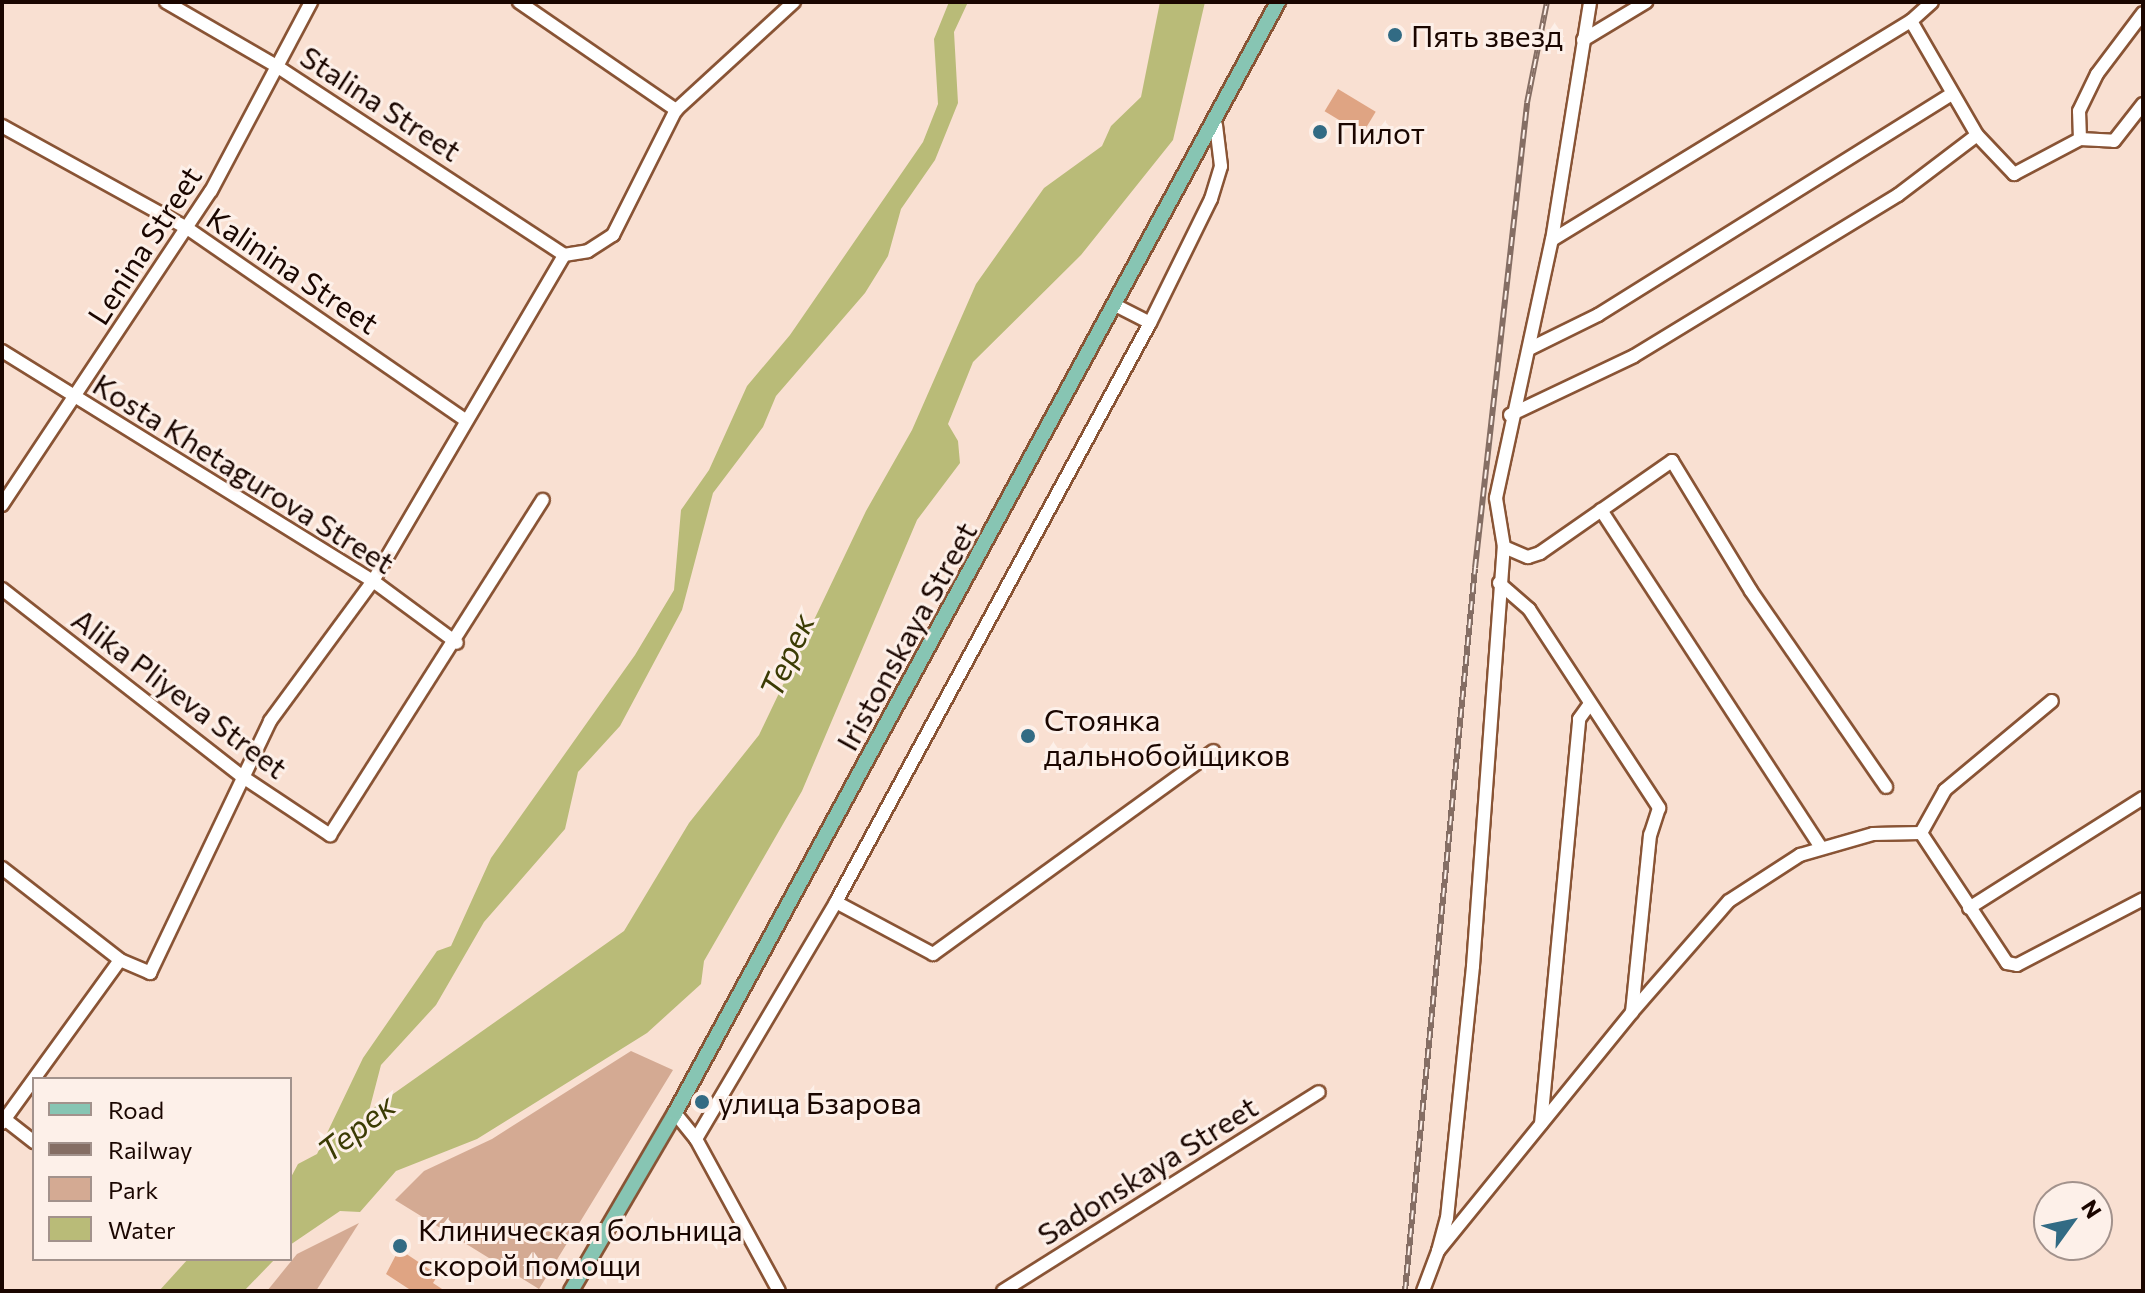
<!DOCTYPE html>
<meta charset="utf-8">
<style>
body{margin:0}
#map{position:relative;width:2145px;height:1293px;overflow:hidden;background:#f9e0d2;font-family:Commissioner,sans-serif}
div>[style]{position:absolute}
[style*='--x']{left:calc(var(--x)*1px);top:calc(var(--y)*1px);width:calc(var(--w)*1px);rotate:calc(var(--a)*1deg)}
.green>*{inset:0;background:#d4aa93}
.water>*{inset:0;background:#b9bb78}
.building>*{inset:0;background:#dfa483;transform-origin:0 0}
.roads{filter:drop-shadow(2px 0 #895435) drop-shadow(-2px 0 #895435) drop-shadow(0 2px #895435) drop-shadow(0 -2px #895435)}
.minor>*{height:12px;margin:-6px;padding:0 6px;transform-origin:6px;border-radius:6px;background:#fff}
.major>*{height:14px;margin:-7px;padding:0 7px;transform-origin:7px;border-radius:7px;background:#87c5b3}
.rail>*{height:6px;margin-top:-3px;transform-origin:0;background:repeating-linear-gradient(90deg,#fdf0e9 0 9px,#856e64 0 18px);box-sizing:border-box;border-block:2px solid #856e64}
.dots>*{width:22px;height:22px;translate:-50% -50%;box-sizing:border-box;border:4px solid #fdf0e9;border-radius:50%}
span{translate:-50% -50%;white-space:nowrap;text-align:center;line-height:1.15;-webkit-text-stroke:6px #fdf0e9;paint-order:stroke}
.poi-label{font-size:30px;color:#1a0600}
.left{translate:0 -50%;text-align:left}
.street-label{font-size:30px;color:#1a0600}
.water-label{font-size:32px;color:#3b3b04;font-style:italic}
.frame{position:absolute;inset:0;border:4px solid #1a0600;pointer-events:none}
.legend{position:absolute;left:32px;top:1077px;width:260px;height:184px;box-sizing:border-box;background:#fdf0e9;border:2px solid #a2928c;margin:0;padding:10px 14px;list-style:none;font-size:24px;color:#1a0600}
.legend li{display:flex;align-items:center;gap:16px;height:40px}
.legend b{width:40px;border:2px solid #a2928c}
.north{position:absolute;left:2033px;top:1181px;width:80px;height:80px;box-sizing:border-box;background:#fdf0e9;border:2px solid #a2928c;border-radius:50%;rotate:57deg;font-size:22px;font-weight:700;line-height:32px;text-align:center;color:#1a0600}
.north::after{content:'';display:block;margin:auto;width:28px;height:36px;background:#326b84;clip-path:polygon(50% 0,100% 100%,50% 72%,0 100%)}
</style>
<div id="map">
<div class="green">
<i style="clip-path:polygon(631px 1051px,673px 1070px,539px 1289px,395px 1200px,424px 1171px,492px 1139px)"></i>
<i style="clip-path:polygon(359px 1223px,316px 1291px,267px 1291px,297px 1254px)"></i>
</div>
<div class="water">
<i style="clip-path:polygon(949px 2px,968px 2px,954px 32px,958px 103px,935px 160px,901px 209px,888px 256px,865px 293px,776px 396px,763px 427px,713px 493px,682px 610px,620px 726px,578px 772px,565px 829px,484px 922px,436px 1005px,381px 1065px,369px 1111px,624px 931px,689px 823px,759px 735px,866px 511px,912px 430px,976px 284px,1044px 188px,1102px 146px,1111px 126px,1141px 97px,1160px 2px,1205px 2px,1173px 140px,1081px 255px,973px 362px,948px 424px,958px 441px,960px 463px,917px 520px,802px 791px,704px 961px,701px 984px,647px 1033px,477px 1139px,396px 1171px,360px 1212px,340px 1211px,290px 1245px,290px 1179px,298px 1164px,317px 1154px,363px 1058px,437px 951px,451px 946px,491px 858px,635px 655px,674px 590px,681px 510px,709px 470px,747px 386px,790px 335px,923px 142px,938px 104px,934px 39px)"></i>
<i style="clip-path:polygon(188px 1259px,275px 1259px,244px 1291px,159px 1291px)"></i>
</div>
<div class="building">
<i style="left:1338px;top:89px;width:44px;height:26px;rotate:31deg"></i>
<i style="clip-path:polygon(399px 1249px,438px 1275px,433px 1283px,445px 1291px,412px 1291px,386px 1274px)"></i>
</div>
<div class="roads">
<div class="minor">
<i style="--x:166;--y:2;--w:129;--a:30.1"></i>
<i style="--x:278;--y:67;--w:342;--a:33.3"></i>
<i style="--x:519;--y:2;--w:191;--a:34.5"></i>
<i style="--x:1911;--y:21;--w:132;--a:59.9"></i>
<i style="--x:1977;--y:135;--w:54;--a:46.5"></i>
<i style="--x:2014;--y:174;--w:75;--a:-27.9"></i>
<i style="--x:2080;--y:139;--w:34;--a:3"></i>
<i style="--x:2114;--y:141;--w:47;--a:-51.9"></i>
<i style="--x:1583;--y:40;--w:74;--a:-31.1"></i>
<i style="--x:2;--y:126;--w:211;--a:28.9"></i>
<i style="--x:187;--y:228;--w:338;--a:34.6"></i>
<i style="--x:2080;--y:139;--w:28;--a:-92"></i>
<i style="--x:2079;--y:111;--w:41;--a:-64.1"></i>
<i style="--x:2097;--y:74;--w:76;--a:-53"></i>
<i style="--x:1552;--y:240;--w:421;--a:-31.4"></i>
<i style="--x:1911;--y:21;--w:28;--a:-42"></i>
<i style="--x:1117;--y:306;--w:37;--a:27"></i>
<i style="--x:1531;--y:348;--w:75;--a:-26.2"></i>
<i style="--x:1598;--y:315;--w:415;--a:-32"></i>
<i style="--x:2;--y:351;--w:437;--a:31.8"></i>
<i style="--x:373;--y:581;--w:104;--a:36.4"></i>
<i style="--x:1510;--y:415;--w:137;--a:-25.4"></i>
<i style="--x:1634;--y:356;--w:309;--a:-31.4"></i>
<i style="--x:1898;--y:195;--w:99;--a:-37.2"></i>
<i style="--x:2;--y:505;--w:377;--a:-56.4"></i>
<i style="--x:211;--y:191;--w:214;--a:-62.1"></i>
<i style="--x:1601;--y:510;--w:401;--a:56.9"></i>
<i style="--x:1504;--y:547;--w:26;--a:23"></i>
<i style="--x:1528;--y:557;--w:13;--a:-18"></i>
<i style="--x:1540;--y:553;--w:161;--a:-34.9"></i>
<i style="--x:1672;--y:461;--w:152;--a:58.7"></i>
<i style="--x:1751;--y:591;--w:238;--a:55.4"></i>
<i style="--x:1499;--y:583;--w:40;--a:41"></i>
<i style="--x:1529;--y:609;--w:238;--a:56.8"></i>
<i style="--x:1659;--y:808;--w:28;--a:108"></i>
<i style="--x:1650;--y:835;--w:178;--a:95.8"></i>
<i style="--x:2;--y:589;--w:306;--a:38"></i>
<i style="--x:243;--y:777;--w:105;--a:33.7"></i>
<i style="--x:330;--y:835;--w:397;--a:-57.6"></i>
<i style="--x:1921;--y:833;--w:49;--a:-60.8"></i>
<i style="--x:1945;--y:790;--w:139;--a:-39.8"></i>
<i style="--x:2;--y:868;--w:150;--a:37.9"></i>
<i style="--x:836;--y:902;--w:110;--a:28.2"></i>
<i style="--x:933;--y:954;--w:346;--a:-35.9"></i>
<i style="--x:1969;--y:908;--w:206;--a:-32.3"></i>
<i style="--x:675;--y:1113;--w:33;--a:51"></i>
<i style="--x:696;--y:1139;--w:173;--a:61.4"></i>
<i style="--x:2;--y:1117;--w:41;--a:38"></i>
<i style="--x:2;--y:1123;--w:201;--a:-54.1"></i>
<i style="--x:120;--y:960;--w:33;--a:23"></i>
<i style="--x:150;--y:973;--w:279;--a:-64.5"></i>
<i style="--x:270;--y:721;--w:174;--a:-53.7"></i>
<i style="--x:373;--y:581;--w:378;--a:-59.6"></i>
<i style="--x:564;--y:255;--w:24;--a:-9"></i>
<i style="--x:588;--y:251;--w:30;--a:-33"></i>
<i style="--x:613;--y:235;--w:140;--a:-63.3"></i>
<i style="--x:676;--y:110;--w:160;--a:-42.5"></i>
<i style="--x:1541;--y:1124;--w:407;--a:-84.6"></i>
<i style="--x:1579;--y:719;--w:19;--a:-54"></i>
<i style="--x:696;--y:1139;--w:275;--a:-59.4"></i>
<i style="--x:836;--y:902;--w:659;--a:-61.53"></i>
<i style="--x:1150;--y:323;--w:138;--a:-63.8"></i>
<i style="--x:1211;--y:199;--w:34;--a:-73"></i>
<i style="--x:1221;--y:166;--w:41;--a:-97"></i>
<i style="--x:1438;--y:1251;--w:34;--a:-75"></i>
<i style="--x:1447;--y:1218;--w:253;--a:-84.1"></i>
<i style="--x:1473;--y:966;--w:420;--a:-85.8"></i>
<i style="--x:1504;--y:547;--w:50;--a:-99.3"></i>
<i style="--x:1496;--y:498;--w:264;--a:-77.8"></i>
<i style="--x:1552;--y:240;--w:241;--a:-80.9"></i>
<i style="--x:1003;--y:1291;--w:373;--a:-32.2"></i>
<i style="--x:1423;--y:1291;--w:43;--a:-69.4"></i>
<i style="--x:1438;--y:1251;--w:308;--a:-50.9"></i>
<i style="--x:1632;--y:1012;--w:147;--a:-48.9"></i>
<i style="--x:1729;--y:901;--w:85;--a:-32.9"></i>
<i style="--x:1800;--y:855;--w:76;--a:-16"></i>
<i style="--x:1873;--y:834;--w:48;--a:-1.2"></i>
<i style="--x:1921;--y:833;--w:156;--a:56.5"></i>
<i style="--x:2007;--y:963;--w:10;--a:11"></i>
<i style="--x:2017;--y:965;--w:142;--a:-27.6"></i>
</div>
<div class="major">
<i style="--x:571;--y:1291;--w:206;--a:-59.7"></i>
<i style="--x:675;--y:1113;--w:1264;--a:-61.51"></i>
</div>
</div>
<div class="rail">
<i style="--x:1405;--y:1291;--w:726;--a:-84.47"></i>
<i style="--x:1475;--y:568;--w:468;--a:-83.6"></i>
<i style="--x:1527;--y:103;--w:103;--a:-78.8"></i>
</div>
<div class="dots">
<i style="left:1395px;top:35px;background:#326b84"></i>
<i style="left:1320px;top:132px;background:#326b84"></i>
<i style="left:1028px;top:736px;background:#326b84"></i>
<i style="left:702px;top:1102px;background:#326b84"></i>
<i style="left:400px;top:1246px;background:#326b84"></i>
</div>
<div class="poi-label">
<span class="left" style="left:1411px;top:35px">Пять звезд</span>
<span class="left" style="left:1336px;top:132px">Пилот</span>
<span class="left" style="left:1044px;top:736px">Стоянка<br>дальнобойщиков</span>
<span class="left" style="left:718px;top:1102px">улица Бзарова</span>
<span class="left" style="left:418px;top:1246px">Клиническая больница<br>скорой помощи</span>
</div>
<div class="street-label">
<span style="left:381px;top:103px;rotate:33deg">Stalina Street</span>
<span style="left:144px;top:245px;rotate:-57deg">Lenina Street</span>
<span style="left:293px;top:270px;rotate:34deg">Kalinina Street</span>
<span style="left:244px;top:473px;rotate:32deg">Kosta Khetagurova Street</span>
<span style="left:906px;top:636px;rotate:-61deg">Iristonskaya Street</span>
<span style="left:180px;top:693px;rotate:37deg">Alika Pliyeva Street</span>
<span style="left:1147px;top:1170px;rotate:-32deg">Sadonskaya Street</span>
</div>
<div class="water-label">
<span style="left:786px;top:655px;rotate:-66deg">Терек</span>
<span style="left:356px;top:1127px;rotate:-38deg">Терек</span>
</div>
<div class="frame"></div>
<ul class="legend">
<li><b style="height:10px;background:#87c5b3"></b>Road</li>
<li><b style="height:10px;background:#856e64"></b>Railway</li>
<li><b style="height:22px;background:#d4aa93"></b>Park</li>
<li><b style="height:22px;background:#b9bb78"></b>Water</li>
</ul>
<div class="north">N</div>
</div>
